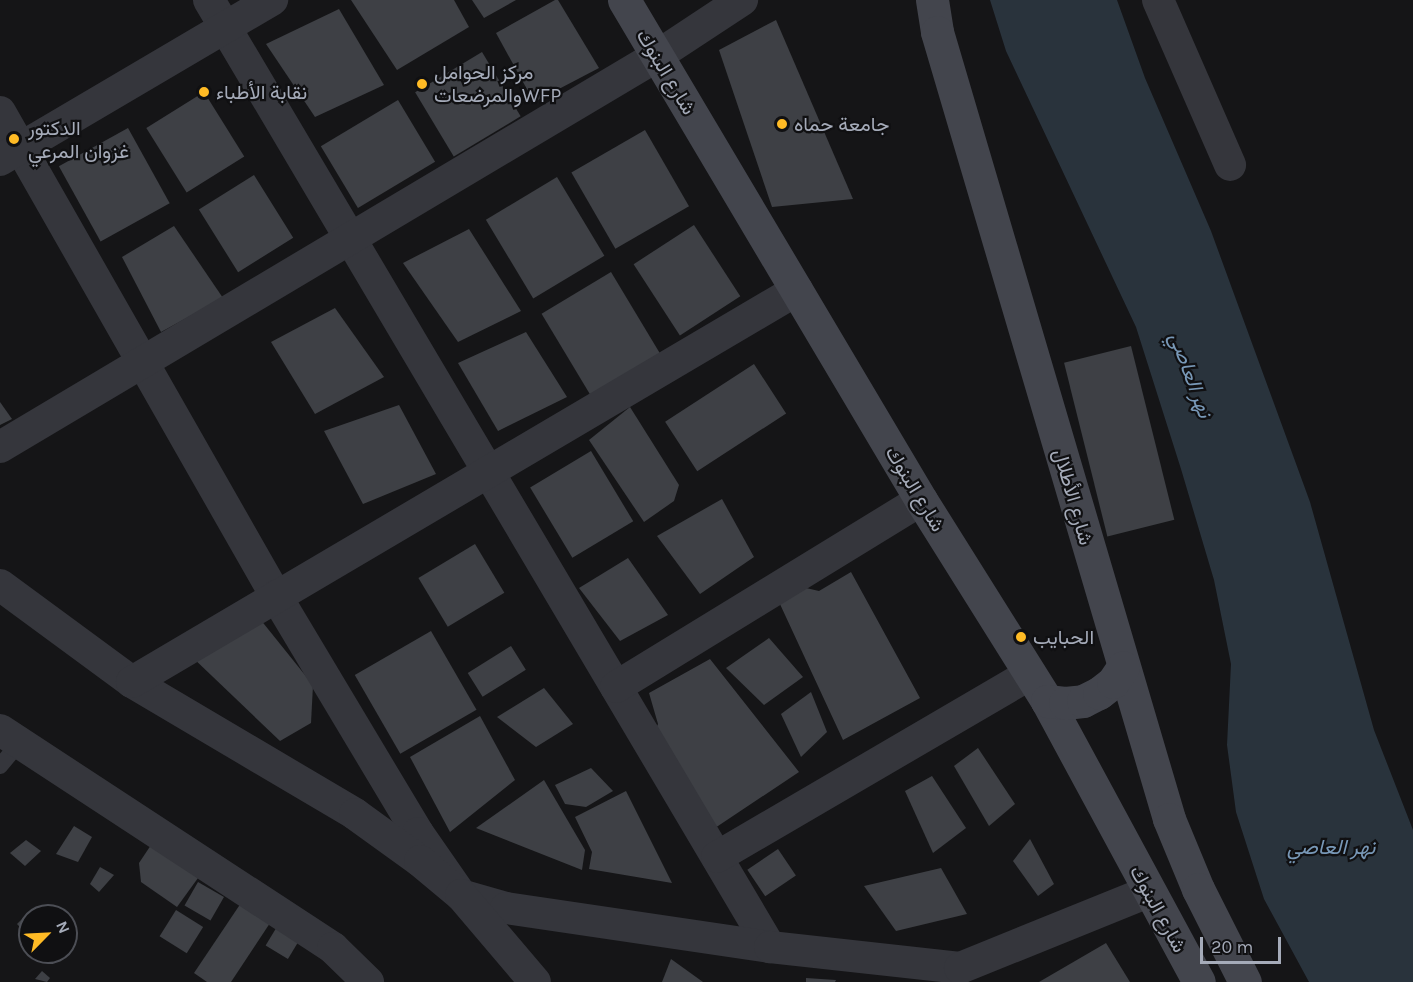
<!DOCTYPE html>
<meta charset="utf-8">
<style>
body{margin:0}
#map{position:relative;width:1413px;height:982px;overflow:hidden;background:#151517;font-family:Karla,Vazirmatn,sans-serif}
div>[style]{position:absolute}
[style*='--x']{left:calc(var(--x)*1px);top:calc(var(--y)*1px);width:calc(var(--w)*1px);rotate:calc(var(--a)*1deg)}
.water>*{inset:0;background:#29333c}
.building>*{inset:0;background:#3e4045;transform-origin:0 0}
.service>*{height:16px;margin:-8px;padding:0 8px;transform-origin:8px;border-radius:8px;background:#35363c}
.minor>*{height:32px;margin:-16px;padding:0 16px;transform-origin:16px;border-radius:16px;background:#35363c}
.secondary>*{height:33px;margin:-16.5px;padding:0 16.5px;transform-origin:16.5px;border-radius:16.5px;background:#43454d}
.dots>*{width:16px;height:16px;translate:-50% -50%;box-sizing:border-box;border:3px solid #101012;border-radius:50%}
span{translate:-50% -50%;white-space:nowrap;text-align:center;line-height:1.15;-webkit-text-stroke:4.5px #101012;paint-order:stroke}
.poi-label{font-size:20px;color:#a5abb9}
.left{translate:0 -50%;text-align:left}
.street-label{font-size:20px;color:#a5abb9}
.water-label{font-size:21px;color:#7898b7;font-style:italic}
.north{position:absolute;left:18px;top:904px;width:60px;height:60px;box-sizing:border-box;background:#101012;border:2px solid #4c4e55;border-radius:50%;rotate:66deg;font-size:16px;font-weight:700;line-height:24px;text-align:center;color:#a5abb9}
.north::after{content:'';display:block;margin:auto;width:21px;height:27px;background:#ffbb25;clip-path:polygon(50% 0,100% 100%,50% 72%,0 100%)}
.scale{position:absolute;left:1200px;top:937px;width:81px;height:27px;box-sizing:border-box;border:3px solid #a5abb9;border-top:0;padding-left:8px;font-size:18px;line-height:21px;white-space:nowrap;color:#a5abb9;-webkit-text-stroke:4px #101012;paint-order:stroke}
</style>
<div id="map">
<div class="water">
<i style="clip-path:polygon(990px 0,1117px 0,1145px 78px,1211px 231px,1310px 502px,1374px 730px,1413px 830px,1413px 982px,1309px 982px,1264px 899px,1236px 812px,1227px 745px,1231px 664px,1214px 580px,1181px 469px,1136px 327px,1006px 51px)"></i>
</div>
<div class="building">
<i style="clip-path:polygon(351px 0,454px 0,469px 27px,397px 70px)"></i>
<i style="clip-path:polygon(472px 0,516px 0,484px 18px)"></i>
<i style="clip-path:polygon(555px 0,558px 0,599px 68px,534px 102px,496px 33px)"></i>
<i style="clip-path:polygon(339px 9px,384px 85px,315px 117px,266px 44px)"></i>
<i style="clip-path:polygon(776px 20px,853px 199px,772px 207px,719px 50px)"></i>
<i style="left:482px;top:52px;width:75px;height:78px;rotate:59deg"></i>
<i style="left:204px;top:92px;width:76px;height:68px;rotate:58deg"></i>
<i style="left:398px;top:100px;width:72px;height:90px;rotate:59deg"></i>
<i style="left:128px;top:128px;width:86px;height:79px;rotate:61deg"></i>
<i style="left:645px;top:130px;width:88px;height:85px;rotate:60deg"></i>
<i style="left:254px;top:175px;width:74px;height:65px;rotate:58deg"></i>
<i style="left:557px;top:177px;width:92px;height:83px;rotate:59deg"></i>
<i style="left:694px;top:225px;width:85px;height:72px;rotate:57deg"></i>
<i style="clip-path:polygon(174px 226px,223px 298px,161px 332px,122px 257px)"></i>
<i style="clip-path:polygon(469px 229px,521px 311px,458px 342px,403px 263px)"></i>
<i style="left:611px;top:272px;width:96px;height:81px;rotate:59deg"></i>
<i style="clip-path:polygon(335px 308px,384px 377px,315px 414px,271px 342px)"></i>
<i style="clip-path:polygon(526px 332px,567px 397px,498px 431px,458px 363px)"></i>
<i style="left:1131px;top:346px;width:179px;height:69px;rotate:76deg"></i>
<i style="left:754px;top:364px;width:59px;height:106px;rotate:57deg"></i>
<i style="clip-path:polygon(0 402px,12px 419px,0 425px)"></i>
<i style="clip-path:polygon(399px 405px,436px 474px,363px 504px,324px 431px)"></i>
<i style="clip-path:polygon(630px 407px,679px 485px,674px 501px,644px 522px,589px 440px)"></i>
<i style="left:591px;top:451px;width:82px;height:71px;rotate:59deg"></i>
<i style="clip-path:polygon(722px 499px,754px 557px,700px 594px,657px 536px)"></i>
<i style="left:475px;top:544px;width:57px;height:66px;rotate:59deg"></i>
<i style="clip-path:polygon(628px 558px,668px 615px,620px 641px,579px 588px)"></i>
<i style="clip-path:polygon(851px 572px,920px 698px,843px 740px,779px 602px,806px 588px,819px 591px)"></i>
<i style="clip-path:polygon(260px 619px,313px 685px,311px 723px,280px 741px,190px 655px)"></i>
<i style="left:431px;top:631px;width:91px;height:88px;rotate:60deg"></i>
<i style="clip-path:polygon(769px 638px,803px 677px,764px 705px,726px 668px)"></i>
<i style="left:511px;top:646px;width:28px;height:51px;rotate:58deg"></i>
<i style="clip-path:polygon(710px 659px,799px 772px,715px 828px,655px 731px,658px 724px,649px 693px)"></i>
<i style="clip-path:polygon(544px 688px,573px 724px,536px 747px,497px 717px)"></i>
<i style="clip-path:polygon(811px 692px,827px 732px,801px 757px,781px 714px)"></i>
<i style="clip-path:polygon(480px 716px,515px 780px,450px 832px,410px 757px)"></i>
<i style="clip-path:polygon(978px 748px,1015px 804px,989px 826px,954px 766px)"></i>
<i style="clip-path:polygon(591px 768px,613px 791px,586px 807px,565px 804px,555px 785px)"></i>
<i style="clip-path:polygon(932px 776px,966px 828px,933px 853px,905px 791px)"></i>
<i style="clip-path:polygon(544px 780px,585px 850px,582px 870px,476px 828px)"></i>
<i style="clip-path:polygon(626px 791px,672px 883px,589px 869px,592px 852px,575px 817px)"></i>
<i style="clip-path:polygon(74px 826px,92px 837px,78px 862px,56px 854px)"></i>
<i style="clip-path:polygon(1030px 839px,1054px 884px,1038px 896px,1013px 861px)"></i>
<i style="clip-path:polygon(26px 840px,41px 851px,25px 866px,10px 853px)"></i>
<i style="clip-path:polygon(151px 845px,198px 878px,177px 907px,141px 882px,139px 863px)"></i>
<i style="left:778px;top:849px;width:32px;height:37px;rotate:56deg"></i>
<i style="clip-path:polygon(100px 867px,114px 875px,99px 892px,90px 884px)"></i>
<i style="clip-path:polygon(941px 868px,967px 914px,896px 931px,864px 886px)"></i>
<i style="left:198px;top:882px;width:30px;height:27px;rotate:30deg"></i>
<i style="clip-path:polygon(243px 900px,272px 920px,231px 982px,207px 982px,194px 973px)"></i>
<i style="left:176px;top:910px;width:32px;height:31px;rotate:32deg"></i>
<i style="clip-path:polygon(27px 914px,30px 917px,30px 938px,17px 924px)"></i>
<i style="left:278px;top:925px;width:26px;height:24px;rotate:31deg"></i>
<i style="clip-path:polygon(1106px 943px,1130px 982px,1039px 982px)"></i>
<i style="clip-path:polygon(671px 959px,703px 982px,662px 982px)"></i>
<i style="clip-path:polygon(42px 971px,50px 978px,47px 982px,35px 979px)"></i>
<i style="clip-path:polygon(806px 978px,836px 980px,835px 982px,806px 982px)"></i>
</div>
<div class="service">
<i style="--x:0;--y:766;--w:30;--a:-50"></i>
</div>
<div class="minor">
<i style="--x:209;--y:0;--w:1101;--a:59.36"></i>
<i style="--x:1158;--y:0;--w:180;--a:66.4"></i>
<i style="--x:0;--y:112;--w:557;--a:60.31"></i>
<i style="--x:276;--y:596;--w:276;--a:59.1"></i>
<i style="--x:418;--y:833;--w:75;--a:55.3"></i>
<i style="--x:461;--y:895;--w:47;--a:16.1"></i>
<i style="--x:506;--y:908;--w:267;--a:8.4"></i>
<i style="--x:770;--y:947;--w:191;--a:6.3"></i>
<i style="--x:960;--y:968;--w:203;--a:-22"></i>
<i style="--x:0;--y:160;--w:316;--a:-30.5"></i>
<i style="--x:0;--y:447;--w:765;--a:-30.76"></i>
<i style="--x:657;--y:56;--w:102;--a:-33.4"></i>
<i style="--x:0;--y:585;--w:164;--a:36.3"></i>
<i style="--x:132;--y:682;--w:259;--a:30.6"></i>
<i style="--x:355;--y:814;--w:80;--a:35.9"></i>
<i style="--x:420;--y:861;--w:53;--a:39.7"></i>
<i style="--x:461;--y:895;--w:114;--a:49.6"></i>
<i style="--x:132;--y:682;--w:772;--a:-30.52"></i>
<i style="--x:616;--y:687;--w:358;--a:-31.5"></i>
<i style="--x:0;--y:730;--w:398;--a:33.2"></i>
<i style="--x:333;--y:948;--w:49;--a:44.2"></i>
<i style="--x:717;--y:857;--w:363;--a:-30.3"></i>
</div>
<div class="secondary">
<i style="--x:624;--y:0;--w:582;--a:59.29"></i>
<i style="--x:921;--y:500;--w:237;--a:57.9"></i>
<i style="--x:1047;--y:701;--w:319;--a:61.6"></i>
<i style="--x:932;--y:0;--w:32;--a:81"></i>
<i style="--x:937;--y:32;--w:820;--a:73.57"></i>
<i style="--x:1169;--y:819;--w:76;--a:67.5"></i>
<i style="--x:1198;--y:889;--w:104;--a:63.2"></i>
<i style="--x:1047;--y:701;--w:18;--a:6"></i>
<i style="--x:1065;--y:703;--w:18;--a:-6"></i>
<i style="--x:1083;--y:701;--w:18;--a:-27"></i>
<i style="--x:1099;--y:693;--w:18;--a:-38"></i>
<i style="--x:1113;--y:682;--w:18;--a:-56"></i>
</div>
<div class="dots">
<i style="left:422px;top:84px;background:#ffbb25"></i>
<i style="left:204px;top:92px;background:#ffbb25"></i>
<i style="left:782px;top:124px;background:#ffbb25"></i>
<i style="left:14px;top:139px;background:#ffbb25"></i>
<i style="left:1021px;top:637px;background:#ffbb25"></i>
</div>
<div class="poi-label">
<span class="left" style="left:434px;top:84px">مركز الحوامل<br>والمرضعاتWFP</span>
<span class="left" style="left:216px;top:92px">نقابة الأطباء</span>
<span class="left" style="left:794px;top:124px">جامعة حماه</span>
<span class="left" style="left:28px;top:140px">الدكتور<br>غزوان المرعي</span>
<span class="left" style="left:1033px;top:637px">الحبايب</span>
</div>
<div class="street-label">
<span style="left:666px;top:72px;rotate:59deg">شارع البنوك</span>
<span style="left:915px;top:489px;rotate:59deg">شارع البنوك</span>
<span style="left:1073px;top:497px;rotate:74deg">شارع الأطلال</span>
<span style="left:1158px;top:909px;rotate:61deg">شارع البنوك</span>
</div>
<div class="water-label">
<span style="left:1191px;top:375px;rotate:70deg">نهر العاصي</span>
<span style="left:1331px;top:847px">نهر العاصي</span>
</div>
<div class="north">N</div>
<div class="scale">20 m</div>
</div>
